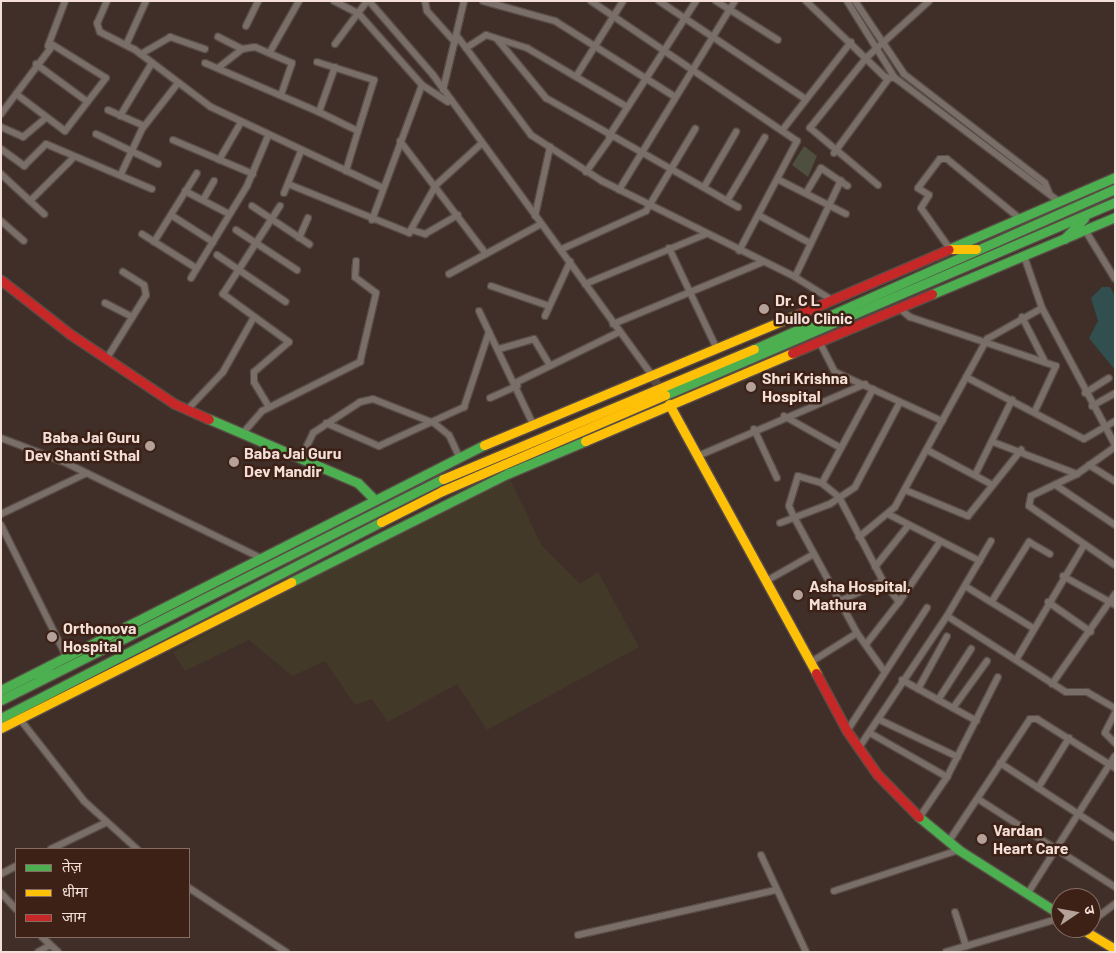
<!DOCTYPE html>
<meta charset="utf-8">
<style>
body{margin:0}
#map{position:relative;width:1116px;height:953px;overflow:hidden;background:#3f2f28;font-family:Barlow,"Noto Sans Devanagari",sans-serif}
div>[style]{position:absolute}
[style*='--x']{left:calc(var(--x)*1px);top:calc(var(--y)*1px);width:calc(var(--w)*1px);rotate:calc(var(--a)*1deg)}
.industrial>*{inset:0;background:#423929}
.green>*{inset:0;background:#4e4f3e}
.water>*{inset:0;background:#304f4e}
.secondary-tunnel>*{height:9px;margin-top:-4.5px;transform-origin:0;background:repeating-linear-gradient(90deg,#5a4942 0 9px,transparent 0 13.5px)}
.roads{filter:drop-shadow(1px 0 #594c46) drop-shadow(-1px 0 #594c46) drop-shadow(0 1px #594c46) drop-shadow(0 -1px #594c46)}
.street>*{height:6px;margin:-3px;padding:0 3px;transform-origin:3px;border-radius:3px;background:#7a6e69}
.fast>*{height:9px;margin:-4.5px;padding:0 4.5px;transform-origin:4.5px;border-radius:4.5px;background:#4caf50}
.slow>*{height:9px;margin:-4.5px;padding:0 4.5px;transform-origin:4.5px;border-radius:4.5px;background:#ffc107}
.jam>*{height:9px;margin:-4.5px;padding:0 4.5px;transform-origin:4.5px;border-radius:4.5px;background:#c62828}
.dots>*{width:14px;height:14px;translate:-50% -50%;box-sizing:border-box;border:2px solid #3d2116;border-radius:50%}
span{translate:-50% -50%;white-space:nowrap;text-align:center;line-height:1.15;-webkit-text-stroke:5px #3d2116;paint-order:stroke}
.poi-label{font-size:16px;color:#f3dfd7;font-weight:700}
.left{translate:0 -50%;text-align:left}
.right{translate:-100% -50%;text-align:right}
.frame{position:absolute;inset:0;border:2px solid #f3dfd7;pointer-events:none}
.legend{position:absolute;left:15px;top:848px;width:175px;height:90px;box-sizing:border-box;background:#3d2116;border:1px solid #866d63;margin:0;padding:6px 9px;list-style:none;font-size:15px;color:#f3dfd7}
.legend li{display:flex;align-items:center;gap:10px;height:25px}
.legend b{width:25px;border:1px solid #866d63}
.north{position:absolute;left:1051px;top:888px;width:50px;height:50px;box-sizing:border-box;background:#3d2116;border:1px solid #866d63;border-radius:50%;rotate:78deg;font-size:14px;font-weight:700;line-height:20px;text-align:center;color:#f3dfd7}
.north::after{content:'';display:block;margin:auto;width:18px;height:22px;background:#b4a19a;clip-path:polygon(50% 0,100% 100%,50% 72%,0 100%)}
</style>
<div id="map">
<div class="industrial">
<i style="clip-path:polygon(509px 477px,542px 546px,580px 584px,598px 572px,639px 647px,487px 730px,457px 684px,388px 722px,372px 699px,355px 705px,325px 661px,292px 676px,249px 640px,185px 671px,173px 652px,338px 560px)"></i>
</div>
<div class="green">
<i style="clip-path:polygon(804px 146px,817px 156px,808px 177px,792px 165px)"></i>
</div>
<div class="water">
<i style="clip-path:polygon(1102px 287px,1110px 287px,1115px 296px,1115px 370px,1089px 338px,1098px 321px,1091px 298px)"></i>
</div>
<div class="secondary-tunnel">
<i style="--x:655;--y:380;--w:15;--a:62"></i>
</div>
<div class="roads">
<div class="street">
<i style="--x:107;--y:1;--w:24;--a:114"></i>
<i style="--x:97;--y:23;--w:9;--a:72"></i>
<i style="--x:100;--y:32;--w:38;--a:27"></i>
<i style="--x:134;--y:49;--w:96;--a:37"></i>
<i style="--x:211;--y:107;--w:190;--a:25.2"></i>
<i style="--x:334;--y:1;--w:28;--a:27"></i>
<i style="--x:359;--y:14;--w:95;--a:48.4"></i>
<i style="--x:422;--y:85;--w:31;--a:33"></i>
<i style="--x:369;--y:1;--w:98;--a:49.1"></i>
<i style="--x:433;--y:75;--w:369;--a:53.9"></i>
<i style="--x:425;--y:1;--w:10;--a:79"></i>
<i style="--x:427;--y:11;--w:42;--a:47.9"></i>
<i style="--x:483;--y:1;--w:75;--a:15.5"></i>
<i style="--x:555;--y:21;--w:142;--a:32.3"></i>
<i style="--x:591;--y:1;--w:249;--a:34.2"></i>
<i style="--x:797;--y:141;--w:124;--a:117.8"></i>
<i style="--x:659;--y:1;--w:174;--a:33.8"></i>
<i style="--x:716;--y:1;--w:73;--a:32.2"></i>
<i style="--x:806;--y:1;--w:110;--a:43.9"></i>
<i style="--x:885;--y:77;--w:10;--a:6"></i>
<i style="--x:847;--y:1;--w:91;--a:58.1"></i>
<i style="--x:895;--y:78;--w:204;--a:37"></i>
<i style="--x:855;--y:1;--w:88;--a:56.1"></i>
<i style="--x:904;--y:74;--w:178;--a:37.7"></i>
<i style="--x:1045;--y:183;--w:11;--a:68"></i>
<i style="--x:246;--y:26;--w:28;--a:-64"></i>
<i style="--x:457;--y:36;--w:124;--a:53.2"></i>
<i style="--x:531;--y:135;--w:85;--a:32.9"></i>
<i style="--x:602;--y:181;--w:216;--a:26.4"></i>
<i style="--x:795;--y:277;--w:44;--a:31.9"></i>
<i style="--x:497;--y:39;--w:77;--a:50.3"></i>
<i style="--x:546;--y:98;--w:221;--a:29.6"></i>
<i style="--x:335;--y:44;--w:54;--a:-53.3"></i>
<i style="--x:53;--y:45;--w:62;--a:31.9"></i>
<i style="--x:106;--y:78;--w:67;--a:127.7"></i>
<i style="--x:65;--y:131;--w:61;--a:-142.9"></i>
<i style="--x:16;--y:94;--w:61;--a:-52.9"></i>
<i style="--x:126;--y:45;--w:48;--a:-65.6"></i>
<i style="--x:48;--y:46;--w:48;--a:-69.3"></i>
<i style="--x:466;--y:48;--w:24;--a:-33"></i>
<i style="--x:486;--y:35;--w:43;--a:17.6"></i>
<i style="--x:527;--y:48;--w:116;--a:30.5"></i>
<i style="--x:242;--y:49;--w:13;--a:-9"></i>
<i style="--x:255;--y:47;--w:40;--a:23.4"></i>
<i style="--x:292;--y:63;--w:34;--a:109"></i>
<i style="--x:270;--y:52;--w:59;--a:-60.4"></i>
<i style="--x:141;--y:54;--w:34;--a:-30"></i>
<i style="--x:170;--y:37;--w:37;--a:19"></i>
<i style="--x:317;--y:62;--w:60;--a:17.5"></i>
<i style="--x:374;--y:80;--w:53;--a:107.4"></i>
<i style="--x:205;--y:63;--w:124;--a:23.3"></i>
<i style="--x:36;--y:64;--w:64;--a:36.2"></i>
<i style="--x:335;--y:67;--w:48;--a:109.6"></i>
<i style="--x:319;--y:112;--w:43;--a:26"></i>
<i style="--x:358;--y:131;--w:42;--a:106.7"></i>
<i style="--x:218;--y:68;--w:31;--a:-38"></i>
<i style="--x:242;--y:49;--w:27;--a:-153"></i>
<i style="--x:577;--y:75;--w:87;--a:-58.1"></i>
<i style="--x:443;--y:90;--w:91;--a:-76.7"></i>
<i style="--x:108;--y:110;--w:39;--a:24"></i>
<i style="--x:1;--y:114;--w:25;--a:-53"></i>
<i style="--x:120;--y:116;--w:62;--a:-58.9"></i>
<i style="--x:1;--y:127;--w:24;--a:24"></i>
<i style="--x:23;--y:137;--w:30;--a:-40"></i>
<i style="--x:784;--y:128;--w:109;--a:-52.1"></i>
<i style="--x:96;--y:134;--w:69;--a:25.8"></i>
<i style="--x:609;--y:136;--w:161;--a:-57.2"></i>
<i style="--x:173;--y:140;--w:87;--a:23"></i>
<i style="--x:400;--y:141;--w:142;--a:52.7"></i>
<i style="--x:1;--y:149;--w:29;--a:36"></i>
<i style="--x:24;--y:166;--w:31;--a:-45"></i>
<i style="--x:46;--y:144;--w:115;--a:23"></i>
<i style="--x:834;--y:153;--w:93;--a:-53.7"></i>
<i style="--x:219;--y:160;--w:42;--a:-59.7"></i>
<i style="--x:586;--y:172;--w:43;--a:-54.5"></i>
<i style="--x:1;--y:174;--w:59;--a:42.9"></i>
<i style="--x:121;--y:174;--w:50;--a:-65"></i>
<i style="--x:142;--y:129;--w:58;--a:-52"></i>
<i style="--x:779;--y:180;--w:75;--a:26.9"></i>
<i style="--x:288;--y:184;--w:131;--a:22"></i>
<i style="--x:409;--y:233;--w:55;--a:-60.6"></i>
<i style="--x:436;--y:185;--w:59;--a:-42.3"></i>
<i style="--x:878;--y:185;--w:89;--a:-140"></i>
<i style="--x:810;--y:128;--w:90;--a:-51.3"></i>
<i style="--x:866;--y:58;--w:85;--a:-42.1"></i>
<i style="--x:704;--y:187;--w:64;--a:-59.8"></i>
<i style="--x:619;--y:190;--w:222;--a:-58.5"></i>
<i style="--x:185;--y:191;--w:50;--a:27.6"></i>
<i style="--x:284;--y:193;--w:45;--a:-68"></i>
<i style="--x:806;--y:193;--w:29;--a:-59"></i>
<i style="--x:821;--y:168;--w:32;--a:34"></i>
<i style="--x:203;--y:200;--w:22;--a:-60"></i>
<i style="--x:30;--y:201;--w:59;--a:-45"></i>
<i style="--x:727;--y:201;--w:74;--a:-59.3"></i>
<i style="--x:252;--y:206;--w:69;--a:33.7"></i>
<i style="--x:171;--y:215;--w:50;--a:32.7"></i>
<i style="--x:535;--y:216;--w:71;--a:-77.7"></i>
<i style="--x:760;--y:216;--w:57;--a:28.4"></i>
<i style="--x:372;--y:220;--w:144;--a:-69.7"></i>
<i style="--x:1;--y:221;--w:30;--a:41"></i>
<i style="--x:236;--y:230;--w:73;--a:33.3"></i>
<i style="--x:412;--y:230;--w:14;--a:17"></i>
<i style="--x:425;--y:234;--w:38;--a:-30"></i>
<i style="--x:1085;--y:230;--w:57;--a:58.5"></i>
<i style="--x:142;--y:234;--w:64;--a:32.2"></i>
<i style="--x:299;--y:238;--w:22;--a:-66"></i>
<i style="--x:154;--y:242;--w:81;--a:-58.1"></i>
<i style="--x:669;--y:248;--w:112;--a:64.6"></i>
<i style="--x:562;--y:249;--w:92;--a:-24.3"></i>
<i style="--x:646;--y:211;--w:96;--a:-59.1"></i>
<i style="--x:950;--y:249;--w:50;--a:-125.3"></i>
<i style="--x:921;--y:208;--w:15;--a:-58"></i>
<i style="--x:929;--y:195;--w:13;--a:-148"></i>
<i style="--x:918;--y:188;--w:36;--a:-53"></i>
<i style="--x:940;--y:159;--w:7;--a:0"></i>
<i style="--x:947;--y:159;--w:93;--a:39.3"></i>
<i style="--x:217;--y:255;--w:83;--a:34.3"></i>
<i style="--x:1024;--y:256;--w:55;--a:70.9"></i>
<i style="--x:1042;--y:308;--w:155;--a:61.9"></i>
<i style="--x:449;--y:274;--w:105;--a:-28.5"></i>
<i style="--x:795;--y:277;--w:107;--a:-64.6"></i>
<i style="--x:191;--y:278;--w:108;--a:-58.7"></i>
<i style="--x:247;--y:186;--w:54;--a:-67.2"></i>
<i style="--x:585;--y:284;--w:129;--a:-22.4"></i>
<i style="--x:491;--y:286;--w:61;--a:19"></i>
<i style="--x:105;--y:303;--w:30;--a:27"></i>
<i style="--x:900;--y:309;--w:13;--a:39"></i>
<i style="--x:910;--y:317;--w:154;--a:18.6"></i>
<i style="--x:1056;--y:366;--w:50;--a:115"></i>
<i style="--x:479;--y:311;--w:123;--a:64.5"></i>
<i style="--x:545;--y:316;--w:60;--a:-65.2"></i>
<i style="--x:1022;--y:317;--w:51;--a:62.9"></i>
<i style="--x:613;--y:324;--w:162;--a:-22.5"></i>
<i style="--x:820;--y:343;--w:33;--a:63"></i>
<i style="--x:835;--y:372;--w:118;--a:24.6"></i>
<i style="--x:942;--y:421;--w:98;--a:118.7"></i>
<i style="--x:895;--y:507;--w:47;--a:140.2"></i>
<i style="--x:499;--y:349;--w:36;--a:-16"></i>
<i style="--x:534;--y:339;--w:31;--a:59"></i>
<i style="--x:107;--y:358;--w:74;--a:-58.2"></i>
<i style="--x:146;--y:295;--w:10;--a:-101"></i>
<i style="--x:144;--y:285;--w:25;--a:-148"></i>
<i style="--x:966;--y:377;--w:133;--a:27.7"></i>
<i style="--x:1084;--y:439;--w:36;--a:-30"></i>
<i style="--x:515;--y:383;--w:116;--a:-26.1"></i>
<i style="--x:1085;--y:393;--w:28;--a:-32"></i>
<i style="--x:490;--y:398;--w:30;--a:-24"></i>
<i style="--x:1092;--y:406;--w:26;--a:-29"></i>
<i style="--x:269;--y:407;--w:29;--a:-121"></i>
<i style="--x:254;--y:382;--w:10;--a:-90"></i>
<i style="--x:254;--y:372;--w:46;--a:-40.6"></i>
<i style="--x:289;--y:342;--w:82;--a:-144"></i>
<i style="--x:223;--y:294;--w:105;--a:-57.1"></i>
<i style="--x:187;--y:410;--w:52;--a:-46.5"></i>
<i style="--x:223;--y:372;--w:63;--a:-60.6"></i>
<i style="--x:784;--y:416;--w:65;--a:29.3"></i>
<i style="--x:942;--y:421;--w:94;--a:-61.2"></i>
<i style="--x:987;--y:339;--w:63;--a:-29.4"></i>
<i style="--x:326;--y:423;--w:58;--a:23.5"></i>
<i style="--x:379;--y:446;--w:94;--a:-24.6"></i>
<i style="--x:464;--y:407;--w:79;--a:-71.6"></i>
<i style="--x:754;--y:429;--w:54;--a:64.9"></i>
<i style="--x:243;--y:433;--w:29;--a:-49"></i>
<i style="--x:262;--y:411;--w:110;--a:-26.6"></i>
<i style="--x:360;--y:362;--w:71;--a:-76.9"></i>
<i style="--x:376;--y:293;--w:26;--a:-143"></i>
<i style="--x:355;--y:277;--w:16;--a:-86"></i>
<i style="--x:1;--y:438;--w:67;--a:20.9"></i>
<i style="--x:64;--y:462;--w:217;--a:26"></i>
<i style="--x:993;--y:442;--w:90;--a:20.9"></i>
<i style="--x:1077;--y:474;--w:51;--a:154.4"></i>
<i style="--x:1031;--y:496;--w:10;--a:101"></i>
<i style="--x:1029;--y:506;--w:104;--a:34.5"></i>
<i style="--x:927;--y:450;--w:72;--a:28"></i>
<i style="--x:698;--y:456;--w:182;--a:-23.3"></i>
<i style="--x:301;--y:458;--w:28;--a:-64"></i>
<i style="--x:313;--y:433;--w:56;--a:-33.4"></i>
<i style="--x:360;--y:402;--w:13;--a:-13"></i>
<i style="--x:373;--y:399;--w:66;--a:21.5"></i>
<i style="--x:434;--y:423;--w:19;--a:39"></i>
<i style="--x:449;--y:435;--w:23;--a:65"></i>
<i style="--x:1089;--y:465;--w:31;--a:32"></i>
<i style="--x:1077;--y:474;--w:47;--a:-35.4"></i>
<i style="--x:975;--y:475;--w:84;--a:-63.7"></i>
<i style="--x:822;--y:483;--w:107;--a:-61.5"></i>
<i style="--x:1057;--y:486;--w:70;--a:33.9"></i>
<i style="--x:905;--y:490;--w:68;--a:22.4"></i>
<i style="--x:968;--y:516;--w:85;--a:-51.2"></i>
<i style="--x:1;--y:514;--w:95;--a:-25.5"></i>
<i style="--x:888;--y:514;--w:103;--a:27.1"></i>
<i style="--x:780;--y:523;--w:53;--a:-20.8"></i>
<i style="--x:830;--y:504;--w:30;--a:-34"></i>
<i style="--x:855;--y:487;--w:96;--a:-62.1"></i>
<i style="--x:1;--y:525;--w:146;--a:63.6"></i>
<i style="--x:991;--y:541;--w:87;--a:120.4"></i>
<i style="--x:947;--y:616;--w:141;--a:32.6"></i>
<i style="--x:1066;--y:692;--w:21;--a:0"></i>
<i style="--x:1087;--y:692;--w:32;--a:30"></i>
<i style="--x:875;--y:567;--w:53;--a:-51.2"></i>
<i style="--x:1063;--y:576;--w:60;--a:29.1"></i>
<i style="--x:768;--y:580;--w:53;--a:-29.5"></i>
<i style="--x:965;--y:586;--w:80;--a:31.7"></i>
<i style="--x:840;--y:601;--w:47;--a:-24.9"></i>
<i style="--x:883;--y:581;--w:95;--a:-117.6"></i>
<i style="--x:839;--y:497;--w:22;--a:-141"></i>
<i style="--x:822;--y:483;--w:25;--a:-164"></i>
<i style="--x:798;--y:476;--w:31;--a:107"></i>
<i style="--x:789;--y:506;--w:12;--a:66"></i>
<i style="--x:794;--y:517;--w:132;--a:61.5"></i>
<i style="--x:857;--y:633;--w:47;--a:54.6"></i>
<i style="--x:992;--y:601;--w:70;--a:-57.9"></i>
<i style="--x:1029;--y:542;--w:24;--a:30"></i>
<i style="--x:899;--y:602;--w:73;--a:-55.7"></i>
<i style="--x:1048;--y:602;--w:52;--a:34.9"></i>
<i style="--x:867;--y:643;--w:52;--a:-52"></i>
<i style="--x:899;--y:602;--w:26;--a:-127"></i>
<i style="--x:1016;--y:660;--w:134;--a:-59.4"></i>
<i style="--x:811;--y:662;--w:54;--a:-32.2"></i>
<i style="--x:902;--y:680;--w:85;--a:28.7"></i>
<i style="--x:1052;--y:684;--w:110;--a:-55"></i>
<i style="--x:918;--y:689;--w:60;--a:-61.3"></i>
<i style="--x:938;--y:700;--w:61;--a:-57.1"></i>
<i style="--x:953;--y:708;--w:58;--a:-54.1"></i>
<i style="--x:1115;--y:713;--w:22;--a:117"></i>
<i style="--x:1105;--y:733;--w:14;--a:45"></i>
<i style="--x:19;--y:718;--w:105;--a:51.9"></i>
<i style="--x:84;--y:801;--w:72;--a:42.2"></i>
<i style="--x:880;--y:720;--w:86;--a:25.4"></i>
<i style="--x:847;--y:731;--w:147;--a:-57"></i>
<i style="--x:870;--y:733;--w:89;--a:29.7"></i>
<i style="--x:858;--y:749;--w:160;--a:-56.2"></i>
<i style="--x:1000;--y:763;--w:137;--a:33.1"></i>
<i style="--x:1038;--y:788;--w:59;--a:-58.2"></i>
<i style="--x:978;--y:799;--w:163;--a:32.7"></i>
<i style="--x:919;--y:818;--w:50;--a:-55.7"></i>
<i style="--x:947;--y:777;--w:112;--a:-63"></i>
<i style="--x:949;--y:841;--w:146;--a:-56.4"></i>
<i style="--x:1030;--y:719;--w:7;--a:0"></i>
<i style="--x:1037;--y:719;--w:92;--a:32.1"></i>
<i style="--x:51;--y:849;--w:60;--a:-25.7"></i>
<i style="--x:761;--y:855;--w:107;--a:65.1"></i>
<i style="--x:1;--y:874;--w:17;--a:-28"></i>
<i style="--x:189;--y:888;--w:116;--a:33.4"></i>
<i style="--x:834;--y:891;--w:132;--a:-18.2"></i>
<i style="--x:1;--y:893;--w:22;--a:47"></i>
<i style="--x:1028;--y:893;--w:162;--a:-57.6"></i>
<i style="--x:955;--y:912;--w:36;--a:72"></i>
<i style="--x:1091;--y:922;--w:30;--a:-37"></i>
<i style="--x:578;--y:935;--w:203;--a:-12.8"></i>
<i style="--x:42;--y:937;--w:22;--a:43"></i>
<i style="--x:38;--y:952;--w:14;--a:-30"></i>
<i style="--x:946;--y:952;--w:120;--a:-16.5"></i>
</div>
<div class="fast">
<i style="--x:1064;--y:239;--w:29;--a:-46"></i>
<i style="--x:949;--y:249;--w:181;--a:-23.4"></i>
<i style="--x:932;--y:294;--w:199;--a:-22.8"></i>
<i style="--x:754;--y:349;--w:395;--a:-23.9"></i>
<i style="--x:665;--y:395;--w:490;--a:-23.2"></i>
<i style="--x:209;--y:419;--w:162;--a:23.2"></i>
<i style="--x:358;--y:483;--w:21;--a:45"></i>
<i style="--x:291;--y:582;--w:244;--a:-26.6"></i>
<i style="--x:509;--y:473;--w:82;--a:-22.8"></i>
<i style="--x:38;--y:681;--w:19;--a:-54"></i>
<i style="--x:1;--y:690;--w:542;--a:-26.9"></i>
<i style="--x:1;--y:700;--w:494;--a:-26.6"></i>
<i style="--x:1;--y:718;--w:428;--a:-27.3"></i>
<i style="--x:919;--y:817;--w:52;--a:39.5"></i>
<i style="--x:959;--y:850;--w:121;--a:32.5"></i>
</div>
<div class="slow">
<i style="--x:950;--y:249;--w:26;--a:0"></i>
<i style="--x:669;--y:404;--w:307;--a:61.3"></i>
<i style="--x:585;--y:441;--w:225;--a:-23"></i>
<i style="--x:484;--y:445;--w:341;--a:-22.6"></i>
<i style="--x:443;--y:479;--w:337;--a:-22.7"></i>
<i style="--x:381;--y:522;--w:68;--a:-26.9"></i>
<i style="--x:442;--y:491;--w:243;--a:-23.3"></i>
<i style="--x:1;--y:728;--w:325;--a:-26.7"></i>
<i style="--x:1080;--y:928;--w:41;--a:31"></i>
</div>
<div class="jam">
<i style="--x:1;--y:280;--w:88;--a:38"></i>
<i style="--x:70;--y:334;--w:126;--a:33.7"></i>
<i style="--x:175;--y:404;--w:37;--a:24"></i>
<i style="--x:799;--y:314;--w:163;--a:-23.4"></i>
<i style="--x:792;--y:353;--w:152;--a:-22.9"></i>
<i style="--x:816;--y:673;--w:66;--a:61.9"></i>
<i style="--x:847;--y:731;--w:52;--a:55.1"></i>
<i style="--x:877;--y:774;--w:60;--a:45.7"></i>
</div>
</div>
<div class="dots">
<i style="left:764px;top:309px;background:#b4a19a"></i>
<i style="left:751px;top:387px;background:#b4a19a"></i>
<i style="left:150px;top:446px;background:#b4a19a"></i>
<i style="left:234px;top:462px;background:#b4a19a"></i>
<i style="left:798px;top:595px;background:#b4a19a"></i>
<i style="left:52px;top:637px;background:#b4a19a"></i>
<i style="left:982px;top:839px;background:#b4a19a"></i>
</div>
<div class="poi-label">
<span class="left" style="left:775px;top:309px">Dr. C L<br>Dullo Clinic</span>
<span class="left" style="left:762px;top:387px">Shri Krishna<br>Hospital</span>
<span class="right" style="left:140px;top:446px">Baba Jai Guru<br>Dev Shanti Sthal</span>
<span class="left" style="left:244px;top:462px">Baba Jai Guru<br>Dev Mandir</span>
<span class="left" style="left:809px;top:595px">Asha Hospital,<br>Mathura</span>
<span class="left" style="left:63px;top:637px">Orthonova<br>Hospital</span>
<span class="left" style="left:993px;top:839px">Vardan<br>Heart Care</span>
</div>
<div class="frame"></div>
<ul class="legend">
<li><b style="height:6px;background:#4caf50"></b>तेज़</li>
<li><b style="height:6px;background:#ffc107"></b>धीमा</li>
<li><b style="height:6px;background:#c62828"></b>जाम</li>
</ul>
<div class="north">उ</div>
</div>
